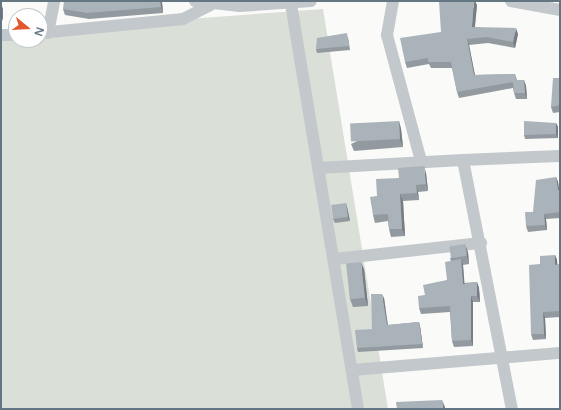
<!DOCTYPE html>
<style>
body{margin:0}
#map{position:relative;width:561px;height:410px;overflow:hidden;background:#fafaf8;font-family:"Varela Round",sans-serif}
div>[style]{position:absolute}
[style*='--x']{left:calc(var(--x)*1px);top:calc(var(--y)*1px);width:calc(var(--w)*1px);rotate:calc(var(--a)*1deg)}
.green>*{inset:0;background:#dadfd7}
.street>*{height:12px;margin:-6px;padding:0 6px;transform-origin:6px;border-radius:6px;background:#c3c8cc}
.wall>*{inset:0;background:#929a9f}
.shaded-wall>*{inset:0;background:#777d82}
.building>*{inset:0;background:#aab3b9;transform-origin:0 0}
span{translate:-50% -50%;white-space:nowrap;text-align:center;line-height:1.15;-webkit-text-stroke:4px #fff;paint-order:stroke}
.frame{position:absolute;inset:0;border:2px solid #657683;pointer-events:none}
.north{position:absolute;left:8px;top:8px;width:40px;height:40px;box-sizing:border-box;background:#fff;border:1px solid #c1c8cd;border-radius:50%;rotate:108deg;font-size:11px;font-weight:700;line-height:16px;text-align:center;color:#657683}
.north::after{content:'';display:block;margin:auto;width:14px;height:18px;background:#e4572e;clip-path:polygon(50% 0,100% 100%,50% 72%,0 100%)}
</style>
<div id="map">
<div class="green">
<i style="clip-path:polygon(323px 9px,388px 409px,1px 409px,1px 33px,16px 40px,40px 40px,40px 30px)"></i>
</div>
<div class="street">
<i style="--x:195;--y:1;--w:45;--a:6.3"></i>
<i style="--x:240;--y:6;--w:71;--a:-4"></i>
<i style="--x:393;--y:1;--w:35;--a:100"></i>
<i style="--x:387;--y:35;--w:131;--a:74.9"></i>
<i style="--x:511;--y:1;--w:50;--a:10.4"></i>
<i style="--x:291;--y:4;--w:411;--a:80.6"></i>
<i style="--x:40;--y:33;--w:144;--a:-5.6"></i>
<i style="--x:183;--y:19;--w:31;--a:-27"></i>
<i style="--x:48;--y:33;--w:33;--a:-79"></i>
<i style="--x:1;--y:35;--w:15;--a:0"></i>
<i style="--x:463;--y:160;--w:97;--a:-2.4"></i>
<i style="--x:318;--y:168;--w:145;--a:-3.2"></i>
<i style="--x:463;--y:160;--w:254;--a:78.9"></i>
<i style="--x:335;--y:259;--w:147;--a:-6.3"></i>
<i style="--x:352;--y:370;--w:209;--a:-4.7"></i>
</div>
<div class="wall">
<i style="clip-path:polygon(162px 2px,163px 13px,89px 19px,65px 15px,63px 9px)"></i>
<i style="clip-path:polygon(477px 5px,475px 27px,518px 34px,515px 48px,488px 43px,469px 45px,475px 75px,515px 74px,517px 80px,524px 80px,526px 86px,527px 99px,516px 99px,514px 93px,513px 88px,459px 98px,457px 92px,452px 68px,431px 68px,429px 64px,407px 68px,405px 62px,441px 32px)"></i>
<i style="clip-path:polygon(348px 37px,350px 50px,317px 53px,316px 49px)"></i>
<i style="clip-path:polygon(560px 78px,560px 112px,553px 113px,551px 107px)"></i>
<i style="clip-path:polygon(399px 121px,401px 129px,403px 147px,354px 151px,351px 144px)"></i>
<i style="clip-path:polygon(556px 123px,558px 127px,558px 138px,525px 139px,524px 135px)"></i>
<i style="clip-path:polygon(426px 173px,428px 191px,418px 192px,419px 200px,403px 201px,405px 236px,391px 237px,389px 229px,388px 221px,375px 223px,373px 215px,377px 196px)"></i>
<i style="clip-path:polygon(556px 177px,558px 182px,559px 190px,560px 190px,560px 218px,546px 219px,547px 230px,528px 232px,526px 226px,533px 212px)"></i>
<i style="clip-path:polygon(346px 203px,347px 207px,350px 221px,335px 223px,333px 219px)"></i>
<i style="clip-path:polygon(468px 252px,469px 264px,463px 265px,464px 283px,477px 282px,479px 288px,480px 302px,473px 302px,473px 346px,454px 347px,452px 341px,450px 312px,421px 314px,419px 308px,425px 295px,447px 280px,451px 261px,450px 258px)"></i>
<i style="clip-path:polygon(555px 255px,557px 260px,557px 265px,560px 264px,560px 317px,545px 318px,546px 339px,533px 340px,531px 334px,540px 264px)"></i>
<i style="clip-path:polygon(364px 269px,368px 306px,353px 307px,350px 299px)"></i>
<i style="clip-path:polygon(384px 298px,388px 325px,419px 322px,420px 326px,423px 348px,358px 352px,357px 348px,372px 329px)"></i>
</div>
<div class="shaded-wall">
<i style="clip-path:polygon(160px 1px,162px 1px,162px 2px,163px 13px,161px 7px)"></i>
<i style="clip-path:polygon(474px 1px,475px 1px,477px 5px,474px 33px,472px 27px)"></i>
<i style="clip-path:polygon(1px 3px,3px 9px,3px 21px,1px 16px)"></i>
<i style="clip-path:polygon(516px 28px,518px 34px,515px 48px,513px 42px)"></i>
<i style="clip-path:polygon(467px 39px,469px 45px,476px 81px,474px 75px)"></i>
<i style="clip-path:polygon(524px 80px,526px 86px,527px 99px,525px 93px)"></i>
<i style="clip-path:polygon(399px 121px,401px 129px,403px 147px,400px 139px)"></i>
<i style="clip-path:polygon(556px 123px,558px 127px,558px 138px,556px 134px)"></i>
<i style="clip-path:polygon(424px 166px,426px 173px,428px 191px,426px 184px)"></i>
<i style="clip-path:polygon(556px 177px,558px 182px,560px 195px,558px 190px)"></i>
<i style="clip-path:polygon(416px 185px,418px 192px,419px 200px,417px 193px)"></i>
<i style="clip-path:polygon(400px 194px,403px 201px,405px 236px,402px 229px)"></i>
<i style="clip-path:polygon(346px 203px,347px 207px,350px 221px,348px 217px)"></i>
<i style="clip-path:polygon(544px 214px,546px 219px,547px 230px,545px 225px)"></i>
<i style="clip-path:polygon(465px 244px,468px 252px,469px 264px,467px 256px)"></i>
<i style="clip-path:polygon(555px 255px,557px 260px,558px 271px,555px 265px)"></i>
<i style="clip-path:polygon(461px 259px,463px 265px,465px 289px,463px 284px)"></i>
<i style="clip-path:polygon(361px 262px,364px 269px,368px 306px,365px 298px)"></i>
<i style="clip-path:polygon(477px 282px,479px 288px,480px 302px,477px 296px)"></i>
<i style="clip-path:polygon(382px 294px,384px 298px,388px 329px,387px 325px)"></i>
<i style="clip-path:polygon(471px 296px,473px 302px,473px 346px,471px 340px)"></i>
<i style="clip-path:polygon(543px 312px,545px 318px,546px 339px,544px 334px)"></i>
<i style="clip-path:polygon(419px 322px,420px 326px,423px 348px,422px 344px)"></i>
<i style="clip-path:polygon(442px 400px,445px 407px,445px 409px,443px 409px)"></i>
</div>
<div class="building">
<i style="clip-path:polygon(64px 1px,160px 1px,161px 7px,87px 13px,63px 9px)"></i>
<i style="clip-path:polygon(439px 1px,474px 1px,472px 27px,516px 28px,513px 42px,486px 37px,467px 39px,474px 75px,515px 74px,516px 80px,524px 80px,525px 93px,514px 93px,513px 82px,457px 92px,451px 62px,428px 62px,428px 58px,405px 62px,400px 38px,441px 32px)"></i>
<i style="clip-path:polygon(347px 33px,349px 46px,316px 49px,317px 38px)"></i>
<i style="clip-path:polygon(553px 78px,560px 78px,560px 105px,551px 107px)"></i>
<i style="left:399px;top:121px;width:18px;height:49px;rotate:87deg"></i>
<i style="clip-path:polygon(524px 121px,556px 123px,556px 134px,524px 135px)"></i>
<i style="clip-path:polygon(424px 166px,426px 184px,416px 185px,417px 193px,400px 194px,402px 229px,389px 229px,388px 214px,373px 215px,370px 197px,377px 196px,376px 179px,399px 178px,398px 168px)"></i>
<i style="clip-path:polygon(556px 177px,558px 190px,560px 190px,560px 212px,544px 214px,545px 225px,526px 226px,525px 212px,533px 212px,536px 180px)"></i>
<i style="left:346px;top:203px;width:14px;height:15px;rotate:82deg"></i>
<i style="left:465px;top:244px;width:12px;height:16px;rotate:81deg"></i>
<i style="clip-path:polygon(555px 255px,555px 265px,560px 264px,560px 311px,543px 312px,544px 334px,531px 334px,529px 265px,540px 264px,540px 256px)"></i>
<i style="clip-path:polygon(461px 259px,463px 284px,477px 282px,477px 296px,471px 296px,471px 340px,452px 341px,450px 306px,419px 308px,418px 296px,425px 295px,423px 285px,447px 280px,445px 262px)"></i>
<i style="left:361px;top:262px;width:36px;height:15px;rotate:84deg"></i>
<i style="clip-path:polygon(371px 294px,382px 294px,387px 325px,419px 322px,422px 344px,357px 348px,355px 330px,372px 329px)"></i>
<i style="clip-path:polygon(442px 400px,443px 409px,397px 409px,396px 402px)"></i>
</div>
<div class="frame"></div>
<div class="north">N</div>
</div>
